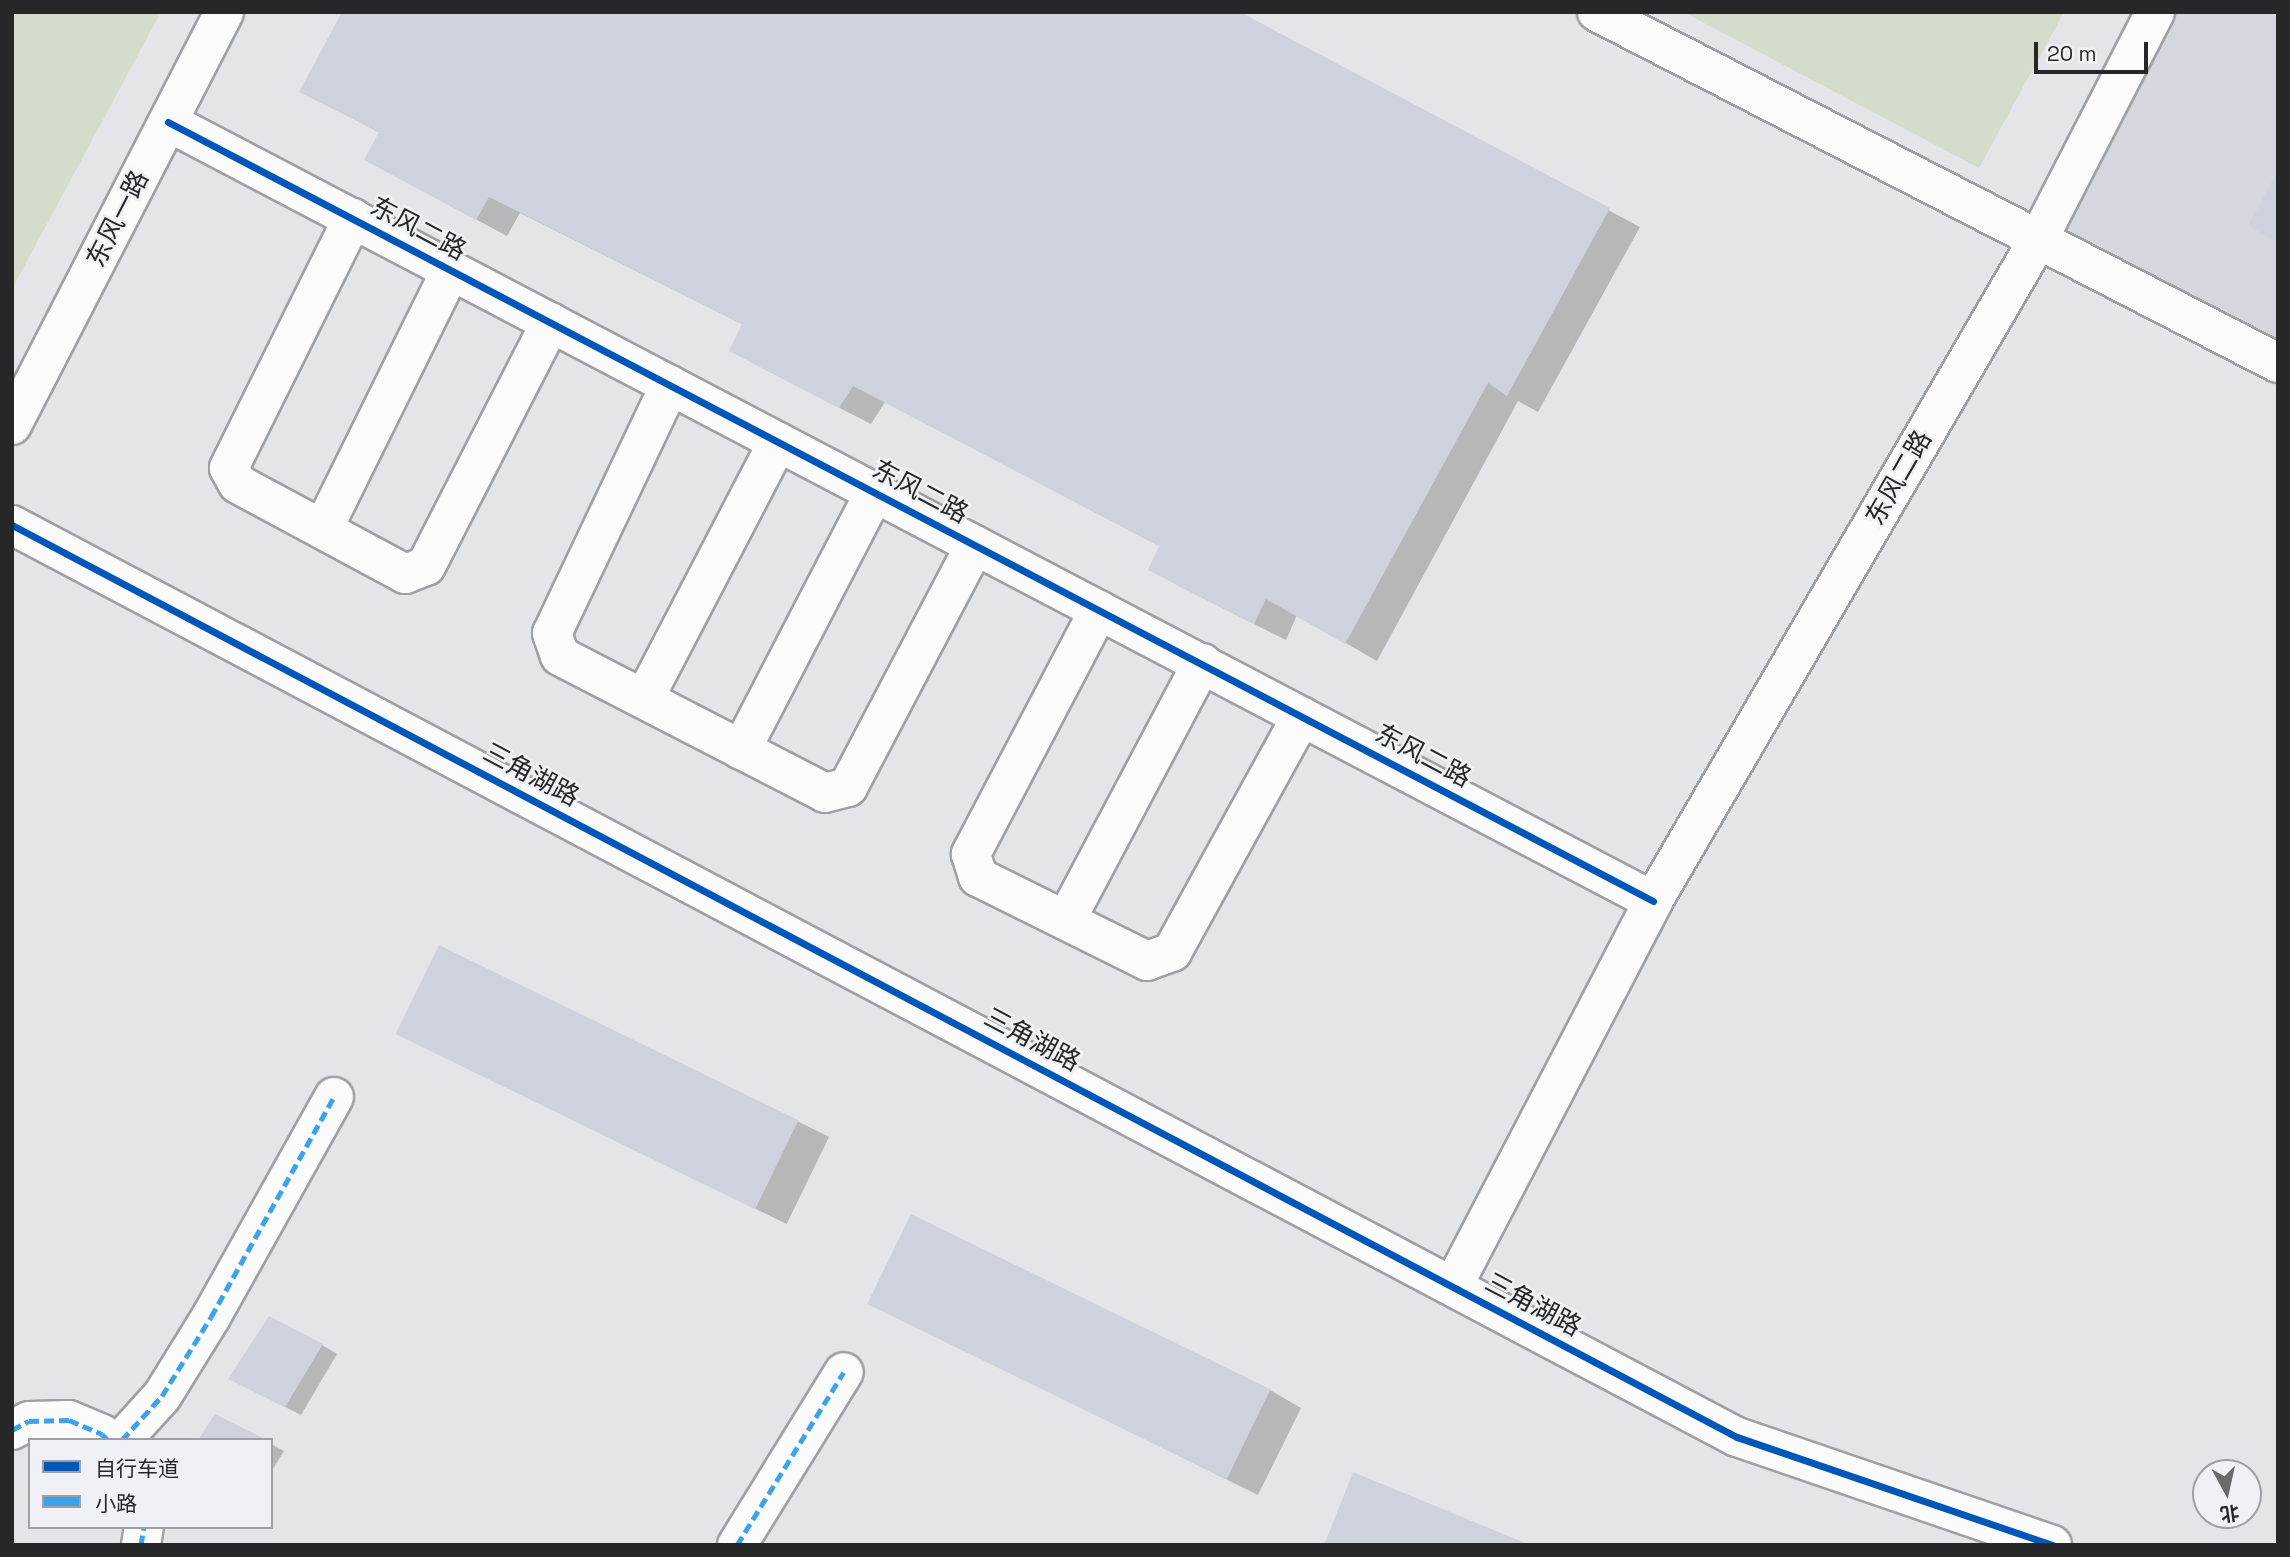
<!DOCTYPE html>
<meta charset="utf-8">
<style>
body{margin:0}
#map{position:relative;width:2290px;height:1557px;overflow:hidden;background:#e4e5e8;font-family:"Space Grotesk","Noto Sans SC",sans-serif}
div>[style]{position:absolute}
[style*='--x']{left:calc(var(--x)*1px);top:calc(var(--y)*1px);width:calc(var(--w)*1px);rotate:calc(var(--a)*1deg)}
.built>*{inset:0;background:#d4d7de}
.green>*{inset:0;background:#d4ddcc}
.shadow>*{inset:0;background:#0003;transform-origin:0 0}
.building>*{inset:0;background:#ced2dd;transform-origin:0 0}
.roads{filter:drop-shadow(2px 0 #9fa0a3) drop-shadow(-2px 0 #9fa0a3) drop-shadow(0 2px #9fa0a3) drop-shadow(0 -2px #9fa0a3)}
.minor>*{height:38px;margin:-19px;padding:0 19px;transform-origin:19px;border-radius:19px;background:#fbfbfc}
.tertiary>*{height:38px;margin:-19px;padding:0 19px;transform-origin:19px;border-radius:19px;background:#fbfbfc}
.quiet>*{height:5px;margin-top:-2.5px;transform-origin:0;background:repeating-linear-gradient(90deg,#3ea2eb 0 10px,transparent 0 15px)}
.cycleway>*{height:7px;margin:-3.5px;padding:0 3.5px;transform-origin:3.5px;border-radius:3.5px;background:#0057b8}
span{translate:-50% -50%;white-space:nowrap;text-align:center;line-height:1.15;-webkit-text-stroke:5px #eff1f7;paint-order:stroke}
.street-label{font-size:26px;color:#262729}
.frame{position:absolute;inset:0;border:14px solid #262729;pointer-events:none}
.legend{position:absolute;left:28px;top:1438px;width:245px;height:91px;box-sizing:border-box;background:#eff1f7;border:2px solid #9fa0a5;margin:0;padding:9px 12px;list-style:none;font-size:21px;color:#262729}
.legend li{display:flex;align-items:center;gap:14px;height:35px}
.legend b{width:35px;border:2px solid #9fa0a5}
.north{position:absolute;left:2192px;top:1459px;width:70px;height:70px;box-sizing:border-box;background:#eff1f7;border:2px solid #9fa0a5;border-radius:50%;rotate:172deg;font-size:19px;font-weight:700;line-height:28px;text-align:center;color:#262729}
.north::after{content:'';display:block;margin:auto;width:24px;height:32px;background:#686a6c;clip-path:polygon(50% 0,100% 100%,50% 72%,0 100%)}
.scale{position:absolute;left:2034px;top:42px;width:114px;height:32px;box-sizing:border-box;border:4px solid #262729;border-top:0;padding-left:9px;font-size:21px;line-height:24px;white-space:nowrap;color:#262729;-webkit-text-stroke:5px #eff1f7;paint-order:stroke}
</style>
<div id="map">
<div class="built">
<i style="clip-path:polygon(2178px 12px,2278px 12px,2278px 363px,2039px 238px)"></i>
</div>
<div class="green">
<i style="clip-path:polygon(12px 12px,161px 12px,12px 289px)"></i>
<i style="clip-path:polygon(1683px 12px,2064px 12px,1979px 168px)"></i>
</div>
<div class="shadow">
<i style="clip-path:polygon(1236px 12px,1640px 227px,1538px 412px,1518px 401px,1377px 661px,1297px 615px,1286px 640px,1181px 587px,1150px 570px,1161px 547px,885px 402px,871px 424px,762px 368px,744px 325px,520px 213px,507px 236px,397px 177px,380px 133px,302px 92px)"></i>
<i style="left:440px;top:947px;width:433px;height:97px;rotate:26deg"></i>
<i style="clip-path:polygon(869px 1303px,1270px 1390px,1301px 1408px,1258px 1495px)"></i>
<i style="clip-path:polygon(322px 1345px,337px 1354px,301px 1415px,245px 1387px)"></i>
<i style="clip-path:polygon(271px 1444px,284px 1451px,271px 1472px)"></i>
</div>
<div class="building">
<i style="clip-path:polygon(342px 12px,1240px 12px,1610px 208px,1507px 396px,1488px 383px,1345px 644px,1266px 599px,1254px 624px,1148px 570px,1159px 546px,853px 386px,839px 408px,729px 351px,742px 324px,489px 197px,476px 220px,364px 160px,379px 132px,299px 92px)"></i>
<i style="clip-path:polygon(2278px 170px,2278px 242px,2248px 226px)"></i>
<i style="left:439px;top:945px;width:400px;height:99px;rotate:26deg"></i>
<i style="left:911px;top:1214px;width:400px;height:100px;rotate:26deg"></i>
<i style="clip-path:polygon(269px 1316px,323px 1344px,285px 1407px,228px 1379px)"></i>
<i style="clip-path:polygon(215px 1414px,267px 1440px,198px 1440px)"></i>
<i style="clip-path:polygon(1353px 1472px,1530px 1545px,1324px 1545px)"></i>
</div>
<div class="roads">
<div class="minor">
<i style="--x:353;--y:218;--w:279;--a:116.4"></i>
<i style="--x:229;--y:468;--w:18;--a:61"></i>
<i style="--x:238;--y:484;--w:190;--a:28.3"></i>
<i style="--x:405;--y:574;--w:22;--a:-21"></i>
<i style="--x:426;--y:566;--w:274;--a:-62.9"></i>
<i style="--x:670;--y:385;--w:275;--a:115.4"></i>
<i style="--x:552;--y:633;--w:24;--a:71"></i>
<i style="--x:560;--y:656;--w:298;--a:27.3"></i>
<i style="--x:825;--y:793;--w:24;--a:-15"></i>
<i style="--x:848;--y:787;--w:273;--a:-62.3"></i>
<i style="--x:323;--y:529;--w:289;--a:-63.7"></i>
<i style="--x:1099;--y:610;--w:276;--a:117.7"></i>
<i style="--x:971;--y:854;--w:24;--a:73"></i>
<i style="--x:978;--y:877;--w:189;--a:26.4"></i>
<i style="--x:1147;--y:961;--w:27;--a:-20"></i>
<i style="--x:1172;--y:952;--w:269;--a:-61.2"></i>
<i style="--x:644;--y:699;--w:290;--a:-62.5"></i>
<i style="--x:741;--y:750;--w:291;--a:-62.6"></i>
<i style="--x:1066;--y:920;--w:291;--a:-62.1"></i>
<i style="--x:12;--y:1430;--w:19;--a:-28"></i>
<i style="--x:29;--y:1421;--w:40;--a:-1.4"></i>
<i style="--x:69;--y:1420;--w:36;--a:23"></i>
<i style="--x:102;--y:1434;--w:8;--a:45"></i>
<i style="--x:122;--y:1440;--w:59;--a:-47.7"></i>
<i style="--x:162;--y:1396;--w:93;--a:-58.2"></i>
<i style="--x:211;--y:1317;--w:252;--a:-60.8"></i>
<i style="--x:141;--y:1545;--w:18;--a:-81"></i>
<i style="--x:737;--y:1545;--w:203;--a:-58.3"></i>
</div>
<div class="tertiary">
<i style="--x:1597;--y:12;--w:766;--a:27.27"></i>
<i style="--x:168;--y:122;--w:1677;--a:27.68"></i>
<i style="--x:12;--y:425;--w:464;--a:-62.8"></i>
<i style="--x:12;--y:525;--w:1951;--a:27.87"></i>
<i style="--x:1737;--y:1437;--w:333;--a:18.9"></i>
<i style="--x:1453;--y:1286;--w:434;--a:-62.5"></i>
<i style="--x:1653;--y:901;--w:767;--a:-59.79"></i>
<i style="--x:2039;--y:238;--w:254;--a:-62.8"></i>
</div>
</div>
<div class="quiet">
<i style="--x:12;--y:1430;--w:19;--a:-28"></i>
<i style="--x:29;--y:1421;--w:40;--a:-1.4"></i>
<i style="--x:69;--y:1420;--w:36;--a:23"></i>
<i style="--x:102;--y:1434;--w:8;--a:45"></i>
<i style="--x:122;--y:1440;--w:59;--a:-47.7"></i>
<i style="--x:162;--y:1396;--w:93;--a:-58.2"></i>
<i style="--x:211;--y:1317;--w:252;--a:-60.8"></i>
<i style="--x:141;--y:1545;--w:18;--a:-81"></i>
<i style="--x:737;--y:1545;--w:203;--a:-58.3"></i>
</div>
<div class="cycleway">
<i style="--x:168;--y:122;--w:1677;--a:27.68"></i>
<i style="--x:12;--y:525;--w:1951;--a:27.87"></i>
<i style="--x:1737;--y:1437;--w:333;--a:18.9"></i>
</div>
<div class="street-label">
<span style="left:118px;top:219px;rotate:-63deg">东风一路</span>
<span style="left:418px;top:229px;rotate:28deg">东风二路</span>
<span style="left:1899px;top:478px;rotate:-60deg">东风二路</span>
<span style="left:920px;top:492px;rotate:28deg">东风二路</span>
<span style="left:1423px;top:756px;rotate:28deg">东风二路</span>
<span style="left:531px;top:775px;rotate:28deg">三角湖路</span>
<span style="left:1032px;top:1040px;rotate:28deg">三角湖路</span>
<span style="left:1533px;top:1305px;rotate:28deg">三角湖路</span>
</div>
<div class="frame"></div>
<ul class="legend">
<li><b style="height:9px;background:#0057b8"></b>自行车道</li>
<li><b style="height:9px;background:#3ea2eb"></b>小路</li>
</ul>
<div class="north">北</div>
<div class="scale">20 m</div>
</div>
